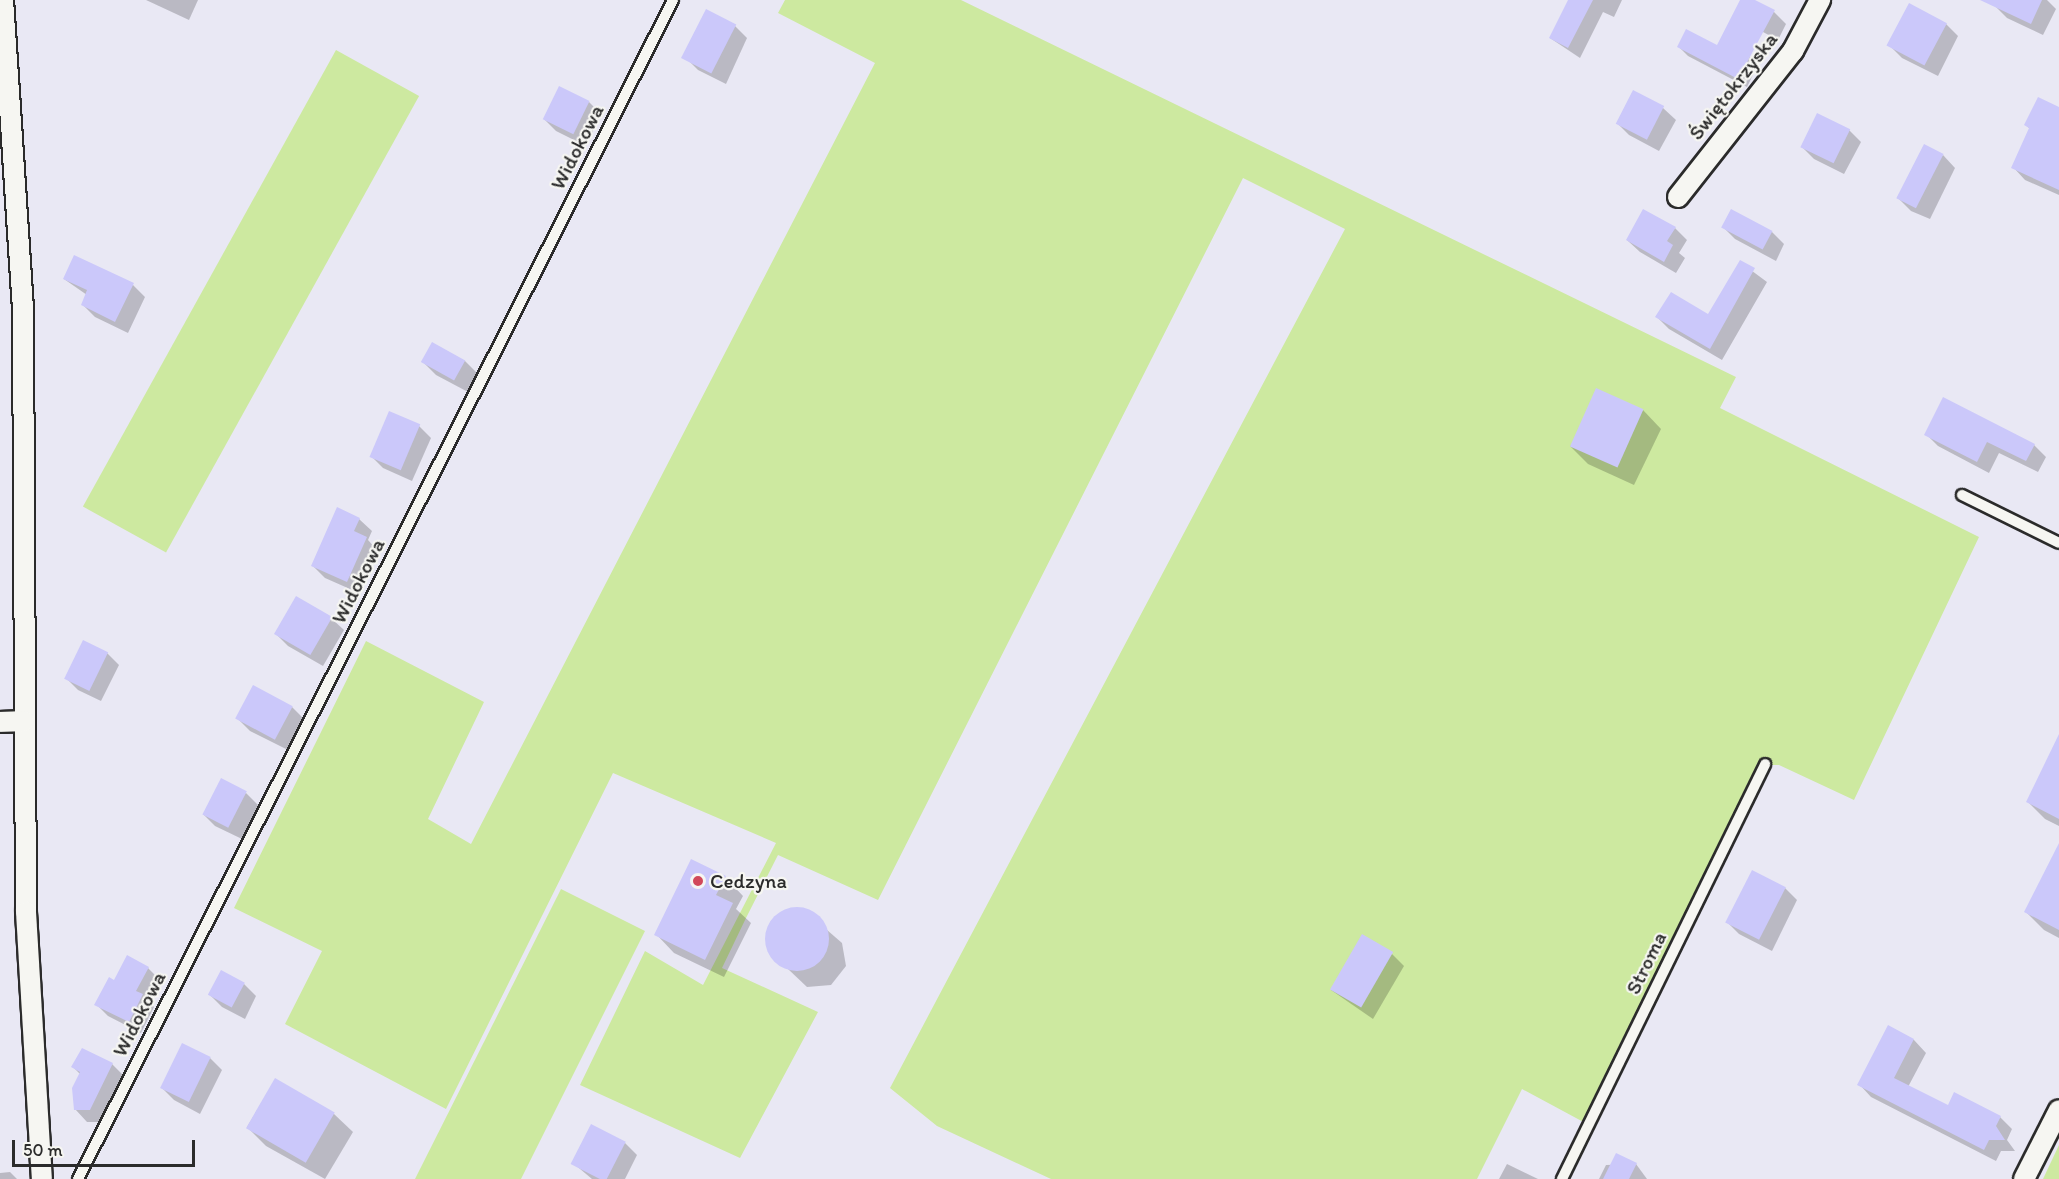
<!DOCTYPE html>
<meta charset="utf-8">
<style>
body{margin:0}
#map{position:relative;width:2059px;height:1179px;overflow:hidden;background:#e9e8f4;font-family:Itim,sans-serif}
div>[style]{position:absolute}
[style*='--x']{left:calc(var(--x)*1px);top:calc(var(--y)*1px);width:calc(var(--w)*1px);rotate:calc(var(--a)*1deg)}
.green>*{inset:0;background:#cde9a0;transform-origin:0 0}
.shadow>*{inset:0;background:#0003}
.building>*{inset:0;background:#cbc8fa;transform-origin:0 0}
.round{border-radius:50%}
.roads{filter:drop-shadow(2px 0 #2b2b2b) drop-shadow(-2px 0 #2b2b2b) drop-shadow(0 2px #2b2b2b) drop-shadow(0 -2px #2b2b2b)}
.lane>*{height:10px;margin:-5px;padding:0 5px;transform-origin:5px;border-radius:5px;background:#f6f6f2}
.street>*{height:20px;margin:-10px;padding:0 10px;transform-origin:10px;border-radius:10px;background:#f6f6f2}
.dots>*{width:16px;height:16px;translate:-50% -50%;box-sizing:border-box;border:3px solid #f6f6f2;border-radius:50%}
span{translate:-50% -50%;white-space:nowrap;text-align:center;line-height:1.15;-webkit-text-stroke:4.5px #f6f6f2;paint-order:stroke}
.street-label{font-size:21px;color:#2b2b2b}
.poi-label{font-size:21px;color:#2b2b2b}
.left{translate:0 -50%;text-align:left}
.scale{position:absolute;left:12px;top:1140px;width:183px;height:27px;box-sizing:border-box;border:3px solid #2b2b2b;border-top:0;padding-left:8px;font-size:18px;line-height:21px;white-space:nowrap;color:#2b2b2b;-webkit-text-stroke:4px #f6f6f2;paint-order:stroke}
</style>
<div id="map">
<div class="green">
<i style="clip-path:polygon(785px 0,961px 0,1736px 377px,1720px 408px,1979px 537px,1854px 800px,1779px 765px,1765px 765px,1589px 1125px,1522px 1089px,1477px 1179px,1051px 1179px,937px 1126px,890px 1088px,1345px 229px,1243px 178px,878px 900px,778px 855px,746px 918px,722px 968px,818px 1012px,740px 1158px,580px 1085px,645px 951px,703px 985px,776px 843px,613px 773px,446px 1109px,285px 1024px,322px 951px,234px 908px,366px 641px,484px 702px,428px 819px,471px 844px,875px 63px,778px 13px)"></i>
<i style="left:336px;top:50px;width:95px;height:522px;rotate:29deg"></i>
<i style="clip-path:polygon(561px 889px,645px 931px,521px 1179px,415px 1179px)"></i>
<i style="clip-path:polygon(2059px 1145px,2059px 1179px,2043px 1179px)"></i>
</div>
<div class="shadow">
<i style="clip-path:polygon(146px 0,198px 0,189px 20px)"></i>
<i style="clip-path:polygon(1570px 0,1622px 0,1614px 17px,1603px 12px,1580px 58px,1550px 38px)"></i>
<i style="clip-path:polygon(1742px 0,1752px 0,1774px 12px,1786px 24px,1778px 40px,1748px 24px)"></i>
<i style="clip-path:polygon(1998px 0,2047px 0,2056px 9px,2043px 35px,2007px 18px,1995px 6px)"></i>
<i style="clip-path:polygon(1946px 24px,1958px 36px,1938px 76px,1902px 58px,1890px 46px)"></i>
<i style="clip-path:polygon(735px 26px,747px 38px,726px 84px,698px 70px,686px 58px)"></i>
<i style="clip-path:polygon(1679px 47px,1718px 47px,1749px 56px,1758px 65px,1747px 87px,1688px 56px)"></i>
<i style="clip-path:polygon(1633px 92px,1663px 108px,1676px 120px,1659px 151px,1629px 135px,1617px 123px)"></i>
<i style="clip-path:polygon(589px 102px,601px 114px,586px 146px,556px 131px,544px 119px)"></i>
<i style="clip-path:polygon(2059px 109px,2059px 195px,2025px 180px,2013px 167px,2030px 129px,2026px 125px)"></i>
<i style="clip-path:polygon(1849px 130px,1861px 142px,1844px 174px,1814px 159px,1802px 147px)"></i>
<i style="clip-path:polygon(1943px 155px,1955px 168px,1930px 219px,1911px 211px,1899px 199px)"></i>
<i style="clip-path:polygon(1723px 227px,1772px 232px,1784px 244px,1776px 261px,1735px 239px)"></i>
<i style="clip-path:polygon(1675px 228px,1687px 240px,1679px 253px,1685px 258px,1676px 273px,1640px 252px,1627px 240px)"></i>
<i style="clip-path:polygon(1740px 262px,1767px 282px,1722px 360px,1669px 329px,1657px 317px,1709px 316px)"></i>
<i style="clip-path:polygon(64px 279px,133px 285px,145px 297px,128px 333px,95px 317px,83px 305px,87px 295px)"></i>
<i style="clip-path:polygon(433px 344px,465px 361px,477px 373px,468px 392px,436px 375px,424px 363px)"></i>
<i style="clip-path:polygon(1643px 410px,1661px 429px,1634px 485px,1588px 464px,1570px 446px)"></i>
<i style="clip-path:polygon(419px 426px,431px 438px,412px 481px,383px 468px,371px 456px)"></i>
<i style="clip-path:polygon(1926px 434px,2034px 445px,2046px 457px,2038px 472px,1999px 453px,1989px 473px,1938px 446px)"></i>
<i style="clip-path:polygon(359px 519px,372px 531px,368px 540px,378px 551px,359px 593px,325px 578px,313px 566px)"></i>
<i style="clip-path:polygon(331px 618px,344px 630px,323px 666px,288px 646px,276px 634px)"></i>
<i style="clip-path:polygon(107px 653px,119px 665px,101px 701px,78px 690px,66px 678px)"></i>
<i style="clip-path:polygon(292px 707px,304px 719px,288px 750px,250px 731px,238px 719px)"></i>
<i style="clip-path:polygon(2059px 738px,2059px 826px,2045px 819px,2028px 802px)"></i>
<i style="clip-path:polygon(246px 793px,258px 805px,242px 839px,215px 826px,203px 814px)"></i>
<i style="clip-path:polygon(2059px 849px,2059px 938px,2044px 930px,2026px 912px)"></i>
<i style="clip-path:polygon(725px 877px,743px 896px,736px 909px,751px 923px,724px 977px,674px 953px,656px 934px)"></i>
<i style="clip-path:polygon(1785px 888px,1797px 900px,1772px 951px,1739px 934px,1727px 922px)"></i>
<i style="clip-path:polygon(804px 910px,842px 943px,846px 966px,831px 985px,807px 987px,769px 951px,768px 932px,778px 916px)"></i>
<i style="clip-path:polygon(1392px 954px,1404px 966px,1373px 1019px,1331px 990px)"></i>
<i style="clip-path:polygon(148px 968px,160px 980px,149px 1002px,154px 1007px,141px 1033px,108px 1016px,96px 1004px,115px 982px)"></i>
<i style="clip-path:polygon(244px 984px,256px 996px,245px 1019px,222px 1007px,210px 995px)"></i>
<i style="clip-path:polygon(1888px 1027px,1914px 1040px,1926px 1053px,1908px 1087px,1948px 1107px,2000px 1117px,2012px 1129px,2007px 1140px,2015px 1151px,2001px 1151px,1996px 1161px,1871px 1097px,1859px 1084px)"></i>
<i style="clip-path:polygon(210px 1058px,222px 1070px,200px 1114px,174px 1100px,162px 1088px)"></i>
<i style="clip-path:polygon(112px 1064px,124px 1076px,102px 1122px,87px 1122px,75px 1109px,81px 1075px,73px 1067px)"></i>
<i style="clip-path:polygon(275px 1080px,334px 1114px,353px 1132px,325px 1179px,266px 1146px,247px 1127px)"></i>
<i style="clip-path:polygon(625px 1143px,637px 1155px,625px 1179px,592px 1179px,573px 1163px)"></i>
<i style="clip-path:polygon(1507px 1164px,1538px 1179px,1499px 1179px)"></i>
<i style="clip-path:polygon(1636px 1164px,1647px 1179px,1599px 1179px,1606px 1165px)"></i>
<i style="clip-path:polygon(10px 1172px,17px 1179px,0 1179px,0 1173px)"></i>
</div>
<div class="building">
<i style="clip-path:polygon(1568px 0,1593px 0,1568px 48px,1549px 38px)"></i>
<i style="clip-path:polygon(1740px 0,1755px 0,1775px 10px,1738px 79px,1677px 47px,1686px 29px,1717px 45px)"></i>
<i style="clip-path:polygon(1980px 0,2042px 0,2031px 24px)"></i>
<i style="left:1909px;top:3px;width:43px;height:48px;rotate:28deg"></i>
<i style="left:706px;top:9px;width:34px;height:55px;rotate:27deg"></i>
<i style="left:559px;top:86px;width:34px;height:37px;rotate:26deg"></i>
<i style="left:1633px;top:90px;width:35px;height:38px;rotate:27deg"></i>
<i style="clip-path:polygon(2038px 97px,2059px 107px,2059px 190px,2011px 168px,2029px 128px,2024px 125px)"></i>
<i style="left:1817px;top:113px;width:37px;height:38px;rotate:26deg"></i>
<i style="left:1924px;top:144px;width:22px;height:61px;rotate:27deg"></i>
<i style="clip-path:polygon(1643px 209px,1676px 227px,1667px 241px,1673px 245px,1664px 262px,1626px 240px)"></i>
<i style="left:1731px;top:209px;width:47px;height:21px;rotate:28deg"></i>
<i style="clip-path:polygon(74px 255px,134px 283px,115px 322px,81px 305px,87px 290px,63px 279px)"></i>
<i style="clip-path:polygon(1740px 260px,1755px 268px,1710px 349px,1655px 317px,1671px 292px,1708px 314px)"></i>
<i style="left:432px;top:342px;width:38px;height:23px;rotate:29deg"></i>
<i style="left:1596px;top:388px;width:52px;height:64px;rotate:24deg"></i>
<i style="clip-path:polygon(1943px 397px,2035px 444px,2026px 461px,1987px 442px,1977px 462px,1924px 435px)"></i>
<i style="left:389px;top:411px;width:34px;height:50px;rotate:23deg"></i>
<i style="clip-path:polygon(337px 507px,360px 518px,354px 531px,367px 537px,347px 582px,311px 566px)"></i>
<i style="left:296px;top:596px;width:42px;height:44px;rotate:30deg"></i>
<i style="left:83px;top:640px;width:28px;height:43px;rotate:26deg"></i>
<i style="left:253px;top:685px;width:45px;height:38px;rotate:28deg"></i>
<i style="clip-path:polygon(2059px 734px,2059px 819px,2026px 802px)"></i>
<i style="left:221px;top:778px;width:29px;height:41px;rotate:27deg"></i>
<i style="clip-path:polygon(2059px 843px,2059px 930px,2024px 912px)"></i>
<i style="clip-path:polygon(691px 859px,726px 876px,716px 895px,733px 903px,705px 960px,654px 935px)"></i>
<i style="left:1752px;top:870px;width:38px;height:59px;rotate:27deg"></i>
<i class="round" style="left:765px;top:907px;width:64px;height:64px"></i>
<i style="left:1362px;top:934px;width:36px;height:64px;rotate:30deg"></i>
<i style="clip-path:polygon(127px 955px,149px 967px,136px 991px,143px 994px,129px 1022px,94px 1005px,109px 977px,114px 980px)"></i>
<i style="left:221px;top:970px;width:27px;height:28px;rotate:28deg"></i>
<i style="clip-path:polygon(1888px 1025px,1914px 1039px,1894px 1078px,1948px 1105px,1954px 1092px,2001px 1116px,1996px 1126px,2005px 1140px,1989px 1140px,1984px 1150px,1857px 1085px)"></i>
<i style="left:182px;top:1043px;width:32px;height:50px;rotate:26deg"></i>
<i style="clip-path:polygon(82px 1048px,113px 1063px,90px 1110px,74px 1110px,72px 1088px,80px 1072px,71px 1067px)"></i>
<i style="left:275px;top:1078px;width:69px;height:58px;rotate:30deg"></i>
<i style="left:591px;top:1124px;width:39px;height:45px;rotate:27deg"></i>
<i style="clip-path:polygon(1616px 1153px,1637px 1163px,1629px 1179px,1603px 1179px)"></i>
</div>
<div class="roads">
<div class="lane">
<i style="--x:1962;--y:495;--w:108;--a:26.3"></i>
<i style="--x:78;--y:1179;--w:1321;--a:-63.22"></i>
<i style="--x:1562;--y:1179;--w:462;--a:-63.9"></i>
</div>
<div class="street">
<i style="--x:3;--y:0;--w:309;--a:86.3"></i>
<i style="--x:23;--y:308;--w:604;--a:89.72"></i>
<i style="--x:26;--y:912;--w:267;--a:86.6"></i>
<i style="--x:1678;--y:197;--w:186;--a:-51.8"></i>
<i style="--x:1793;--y:51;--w:58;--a:-62.1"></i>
<i style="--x:0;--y:722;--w:24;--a:-2"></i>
<i style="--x:2024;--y:1179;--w:77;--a:-63.1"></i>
</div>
</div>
<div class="dots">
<i style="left:698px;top:881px;background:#d1495b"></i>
</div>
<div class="street-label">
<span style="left:1733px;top:86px;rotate:-52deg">Świętokrzyska</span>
<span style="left:577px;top:147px;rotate:-63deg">Widokowa</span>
<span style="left:358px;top:581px;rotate:-63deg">Widokowa</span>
<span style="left:1646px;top:963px;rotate:-64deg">Stroma</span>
<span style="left:139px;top:1014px;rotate:-63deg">Widokowa</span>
</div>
<div class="poi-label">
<span class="left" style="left:710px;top:881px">Cedzyna</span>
</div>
<div class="scale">50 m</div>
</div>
